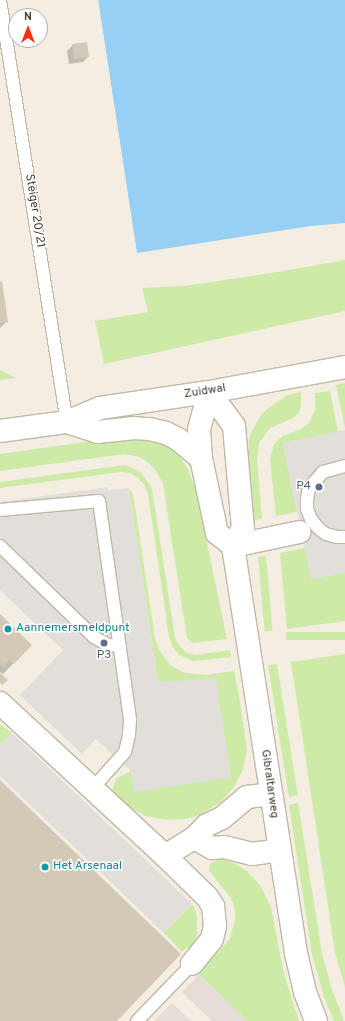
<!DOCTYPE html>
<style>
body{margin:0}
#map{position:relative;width:345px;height:1021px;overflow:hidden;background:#f3ede2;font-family:Overpass,sans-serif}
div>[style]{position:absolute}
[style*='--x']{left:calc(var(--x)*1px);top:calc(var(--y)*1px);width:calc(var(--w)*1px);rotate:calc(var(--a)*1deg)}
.industrial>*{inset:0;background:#e4ded7}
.green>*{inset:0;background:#cdeba7;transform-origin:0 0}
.parking>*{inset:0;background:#e2dfdb}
.water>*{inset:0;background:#98d0f5}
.pier>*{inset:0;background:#f3ede2}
.shadow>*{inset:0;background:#0003}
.building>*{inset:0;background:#d4c9b6;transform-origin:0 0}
.roads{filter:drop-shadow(1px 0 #c1b8a7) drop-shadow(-1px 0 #c1b8a7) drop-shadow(0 1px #c1b8a7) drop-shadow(0 -1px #c1b8a7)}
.lane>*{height:12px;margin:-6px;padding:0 6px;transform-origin:6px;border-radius:6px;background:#fff}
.street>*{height:22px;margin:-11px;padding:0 11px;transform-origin:11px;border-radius:11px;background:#fff}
.dots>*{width:11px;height:11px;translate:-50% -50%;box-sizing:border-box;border:2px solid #fff;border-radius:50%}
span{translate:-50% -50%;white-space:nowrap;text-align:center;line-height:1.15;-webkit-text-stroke:3px #fff;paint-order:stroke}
.street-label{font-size:12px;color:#443d32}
.service-label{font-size:12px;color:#4e5e75}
.right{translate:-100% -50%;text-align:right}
.culture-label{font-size:12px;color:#0d838f}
.left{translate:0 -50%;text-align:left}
.north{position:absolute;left:8px;top:8px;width:40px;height:40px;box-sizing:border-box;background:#fff;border:1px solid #b4b1ad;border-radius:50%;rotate:0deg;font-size:11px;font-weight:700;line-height:16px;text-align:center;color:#443d32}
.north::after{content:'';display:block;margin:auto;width:14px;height:18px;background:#ff2e0c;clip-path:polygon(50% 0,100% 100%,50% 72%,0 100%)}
</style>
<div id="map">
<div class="industrial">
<i style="clip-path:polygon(200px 974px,248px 1021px,212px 1021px,182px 992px)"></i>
<i style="clip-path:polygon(172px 1003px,191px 1021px,154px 1021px)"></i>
</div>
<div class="green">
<i style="clip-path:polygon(345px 260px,345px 311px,104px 364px,95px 321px,148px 312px,142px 288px,184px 286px,278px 272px)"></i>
<i style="clip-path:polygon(0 370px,16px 378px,0 380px)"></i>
<i style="clip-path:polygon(345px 383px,345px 428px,336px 385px)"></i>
<i style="clip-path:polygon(330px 391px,338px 432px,283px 443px,297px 512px,276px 516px,270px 459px,274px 444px,283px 436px,301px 429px,309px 423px,315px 410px,315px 393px)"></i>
<i style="clip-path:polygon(301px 392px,301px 406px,299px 413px,293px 418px,270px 428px,259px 443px,257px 459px,262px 519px,254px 520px,247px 456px,250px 435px,261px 415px,267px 409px,287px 395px)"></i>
<i style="clip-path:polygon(128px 436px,154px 439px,166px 445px,179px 456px,188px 469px,196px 490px,227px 639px,193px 643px,187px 638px,163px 484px,158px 474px,150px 464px,140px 457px,124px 454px,0 471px,0 454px)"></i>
<i style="clip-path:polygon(125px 465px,141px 472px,152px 489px,175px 638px,178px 644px,185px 652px,195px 655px,230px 650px,231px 657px,193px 661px,179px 655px,173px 647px,169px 637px,148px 494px,144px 484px,137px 477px,130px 473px,121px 472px,0 488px,0 482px)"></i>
<i style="clip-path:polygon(129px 488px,133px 494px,155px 638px,159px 650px,171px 666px,185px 673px,206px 675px,234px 671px,240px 701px,247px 751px,242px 772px,233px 788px,221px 802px,200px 815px,187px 819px,168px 820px,145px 816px,123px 803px,112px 790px,117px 778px,131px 771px,134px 791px,158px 682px)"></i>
<i style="clip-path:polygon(305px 548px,311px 579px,345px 572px,345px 621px,287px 629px,280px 553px)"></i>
<i style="left:266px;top:556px;width:75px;height:8px;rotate:85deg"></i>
<i style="left:345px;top:632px;width:8px;height:59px;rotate:90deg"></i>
<i style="clip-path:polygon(345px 654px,345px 987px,335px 952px,331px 926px,291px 662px)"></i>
<i style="left:277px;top:664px;width:133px;height:9px;rotate:81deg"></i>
<i style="clip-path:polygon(0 724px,12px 733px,0 745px)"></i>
<i style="clip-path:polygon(298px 803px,322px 953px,331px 987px,344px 1021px,334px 1021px,324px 997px,312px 954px,289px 805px)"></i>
<i style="clip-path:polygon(220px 859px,234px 863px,247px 871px,260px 885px,271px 907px,284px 974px,299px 1021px,248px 1021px,198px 973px,229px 940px,235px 921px,235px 910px,231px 898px,209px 871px,210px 864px,216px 860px)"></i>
<i style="clip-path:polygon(191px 905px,194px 906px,197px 918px,197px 935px,195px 942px,190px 950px,187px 947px,182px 952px,164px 933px)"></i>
</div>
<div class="parking">
<i style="clip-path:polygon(345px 430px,345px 572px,311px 579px,283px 443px)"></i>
<i style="clip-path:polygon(108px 487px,108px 490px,129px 488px,158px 682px,216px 678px,231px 777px,134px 792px,131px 771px,96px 739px,82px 754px,20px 695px,63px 650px,0 590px,0 502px)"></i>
<i style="clip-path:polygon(12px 733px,192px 904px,164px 933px,0 776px,0 745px)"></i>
</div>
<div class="water">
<i style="clip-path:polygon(98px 0,345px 0,345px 223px,311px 226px,137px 253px)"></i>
</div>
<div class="pier">
<i style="clip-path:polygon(96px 0,98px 0,137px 255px,135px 253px)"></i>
</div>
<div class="shadow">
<i style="clip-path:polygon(73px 45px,88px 57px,83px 62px,69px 64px,67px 51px)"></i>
<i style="clip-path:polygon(0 283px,7px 321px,0 328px)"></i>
<i style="clip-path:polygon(0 615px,31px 645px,3px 674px,0 672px)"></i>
</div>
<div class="building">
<i style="left:87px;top:42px;width:15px;height:15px;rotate:82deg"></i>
<i style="clip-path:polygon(2px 281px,8px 322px,0 323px,0 282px)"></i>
<i style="clip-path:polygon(0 614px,32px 645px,14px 664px,10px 660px,3px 667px,0 664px)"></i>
<i style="clip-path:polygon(0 673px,8px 680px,2px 685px,0 683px)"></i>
<i style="clip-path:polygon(0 780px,181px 954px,117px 1021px,0 1021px)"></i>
</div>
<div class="roads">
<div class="lane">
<i style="--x:0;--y:0;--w:427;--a:81"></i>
<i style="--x:345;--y:466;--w:23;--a:165"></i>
<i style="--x:323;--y:472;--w:21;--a:131"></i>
<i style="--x:309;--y:488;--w:11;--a:100"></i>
<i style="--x:307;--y:499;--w:10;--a:90"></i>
<i style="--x:307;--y:509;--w:11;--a:68"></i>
<i style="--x:311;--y:519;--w:11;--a:52"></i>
<i style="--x:318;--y:528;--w:10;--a:37"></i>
<i style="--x:326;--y:534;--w:11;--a:15"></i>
<i style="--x:337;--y:537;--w:8;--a:0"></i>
<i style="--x:0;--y:510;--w:99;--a:-5.2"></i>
<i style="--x:99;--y:501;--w:221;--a:81.9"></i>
<i style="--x:130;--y:720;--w:15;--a:94"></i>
<i style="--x:129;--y:735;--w:17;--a:103"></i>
<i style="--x:125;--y:752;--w:50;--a:131.7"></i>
<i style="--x:0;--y:546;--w:131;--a:44.1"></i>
<i style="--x:94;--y:637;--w:16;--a:30"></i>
<i style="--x:108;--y:645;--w:12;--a:5"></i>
<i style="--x:137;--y:1021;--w:79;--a:-46"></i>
</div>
<div class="street">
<i style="--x:209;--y:392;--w:42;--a:53.7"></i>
<i style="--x:234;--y:426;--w:102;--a:85"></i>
<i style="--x:243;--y:528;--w:21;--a:119"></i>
<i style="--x:233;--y:546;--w:412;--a:81.2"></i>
<i style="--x:296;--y:953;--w:40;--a:77"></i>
<i style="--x:305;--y:992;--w:31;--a:69"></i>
<i style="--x:209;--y:392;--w:39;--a:105"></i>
<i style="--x:199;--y:430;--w:28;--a:86"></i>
<i style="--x:201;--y:458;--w:77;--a:78"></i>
<i style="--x:217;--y:533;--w:21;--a:39"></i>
<i style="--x:67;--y:422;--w:32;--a:18"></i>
<i style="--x:97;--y:432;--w:36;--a:-6"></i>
<i style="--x:133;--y:428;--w:16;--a:4"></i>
<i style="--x:149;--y:429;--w:17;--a:13"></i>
<i style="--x:166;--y:433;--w:13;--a:27"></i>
<i style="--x:178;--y:439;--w:30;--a:40"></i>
<i style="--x:0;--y:431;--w:68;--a:-7.7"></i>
<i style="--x:67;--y:422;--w:36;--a:-23"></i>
<i style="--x:100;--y:408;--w:110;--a:-8.4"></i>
<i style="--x:209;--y:392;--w:138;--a:-10.4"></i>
<i style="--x:233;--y:546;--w:68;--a:-11.8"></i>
<i style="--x:0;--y:703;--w:225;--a:42.8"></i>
<i style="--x:165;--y:856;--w:59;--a:44.3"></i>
<i style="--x:207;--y:897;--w:11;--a:56"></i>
<i style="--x:213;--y:906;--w:20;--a:84"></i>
<i style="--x:215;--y:926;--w:13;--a:103"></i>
<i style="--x:212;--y:939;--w:32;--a:129"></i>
<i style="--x:194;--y:838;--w:21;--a:29"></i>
<i style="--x:212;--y:848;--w:12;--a:-5"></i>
<i style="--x:224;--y:847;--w:29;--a:14"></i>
<i style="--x:252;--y:854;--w:27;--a:-8"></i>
<i style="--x:165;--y:856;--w:34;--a:-32"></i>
<i style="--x:194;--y:838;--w:18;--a:-45"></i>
<i style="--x:207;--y:825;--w:17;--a:-25"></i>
<i style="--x:222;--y:818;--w:33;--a:-40"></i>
<i style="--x:247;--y:797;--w:24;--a:-7"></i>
</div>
</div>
<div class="dots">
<i style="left:319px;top:487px;background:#5c6f8a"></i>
<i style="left:8px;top:629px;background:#0f9aa8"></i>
<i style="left:104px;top:643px;background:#5c6f8a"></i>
<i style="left:45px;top:867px;background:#0f9aa8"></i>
</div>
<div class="street-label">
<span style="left:34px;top:211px;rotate:81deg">Steiger 20/21</span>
<span style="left:205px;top:392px;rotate:-9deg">Zuidwal</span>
<span style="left:269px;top:784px;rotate:82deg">Gibraltarweg</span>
</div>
<div class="service-label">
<span class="right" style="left:311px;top:487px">P4</span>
<span style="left:104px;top:656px">P3</span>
</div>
<div class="culture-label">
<span class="left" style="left:16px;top:629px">Aannemersmeldpunt</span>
<span class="left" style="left:53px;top:867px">Het Arsenaal</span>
</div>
<div class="north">N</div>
</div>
